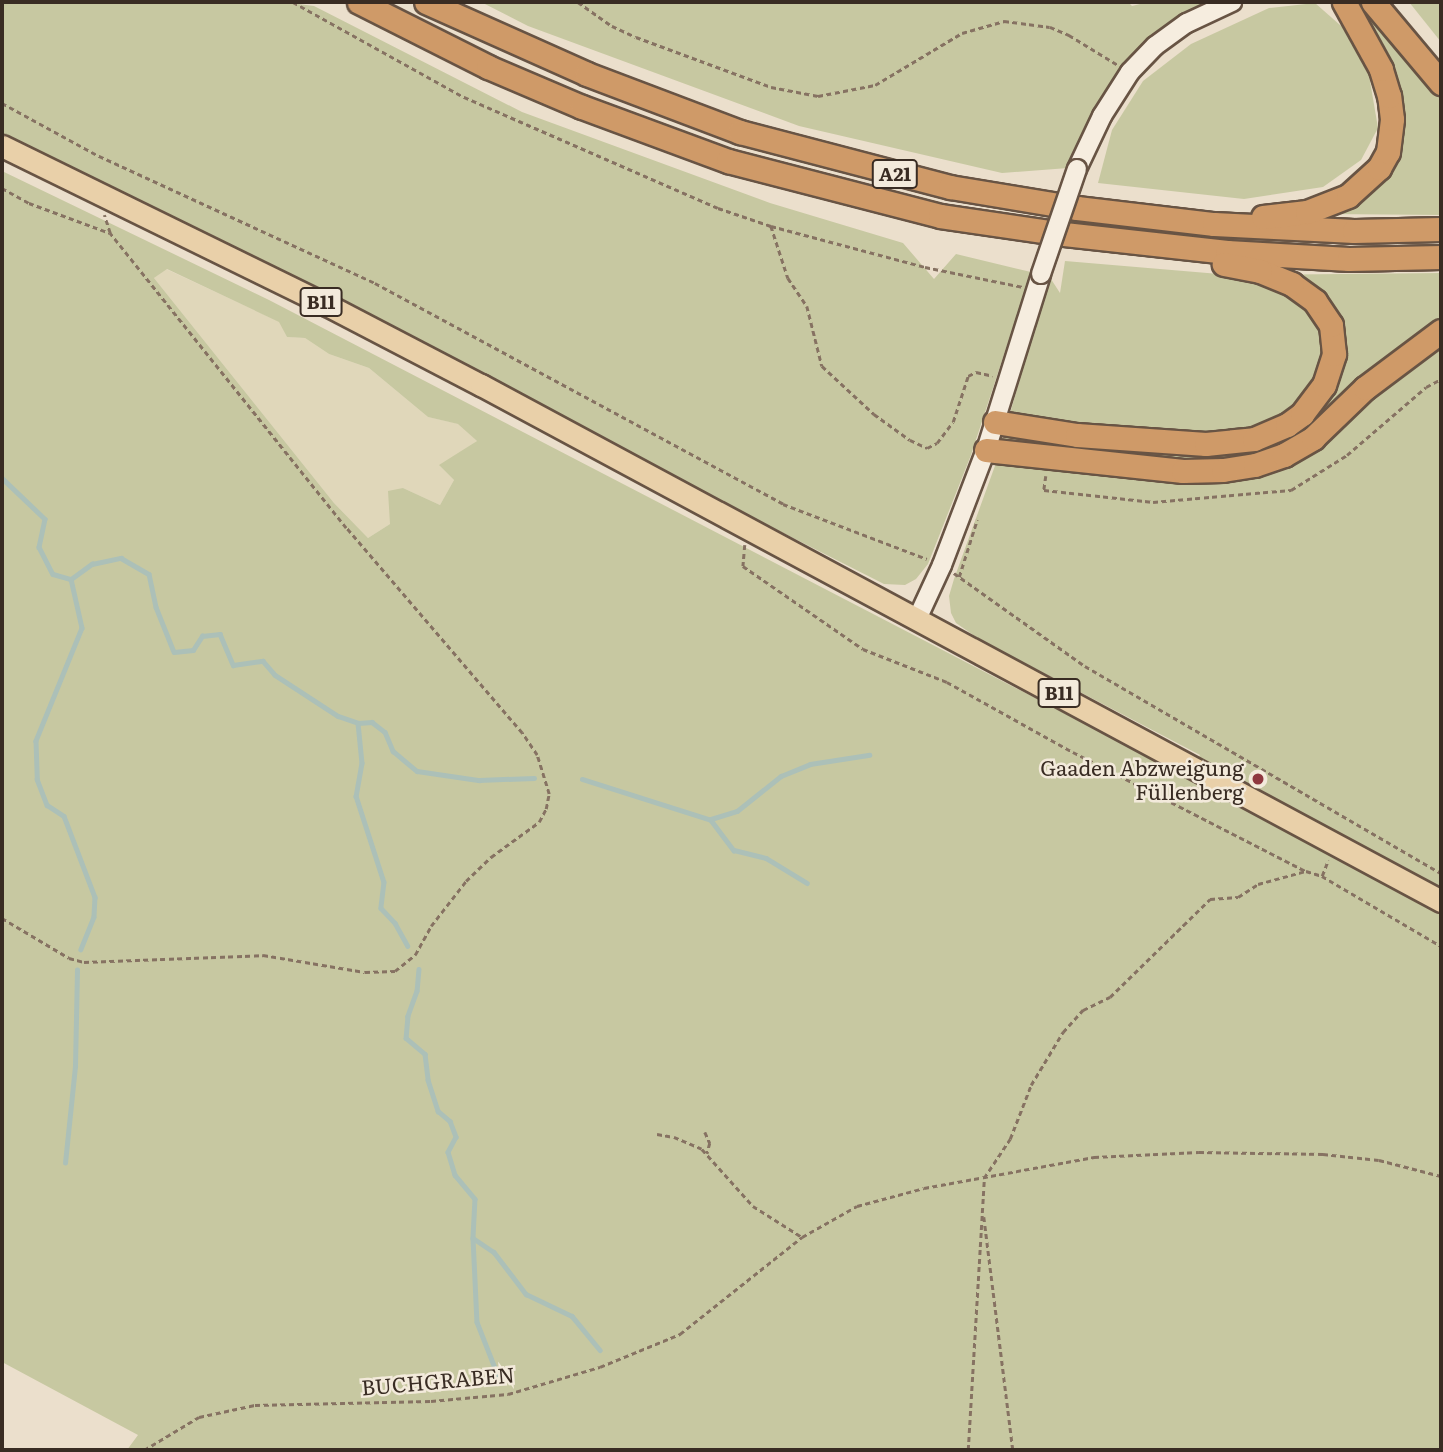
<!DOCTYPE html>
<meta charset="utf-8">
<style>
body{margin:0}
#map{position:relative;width:1443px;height:1452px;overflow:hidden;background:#ebdfcc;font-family:Literata,serif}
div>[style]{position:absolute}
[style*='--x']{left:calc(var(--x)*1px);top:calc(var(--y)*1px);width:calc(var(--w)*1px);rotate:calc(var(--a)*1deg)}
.farmland>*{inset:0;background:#e0d7ba}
.green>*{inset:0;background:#c7c8a1}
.stream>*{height:4.5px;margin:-2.25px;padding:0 2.25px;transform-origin:2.25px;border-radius:2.25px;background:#acc0b8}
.path>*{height:2.5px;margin-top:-1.25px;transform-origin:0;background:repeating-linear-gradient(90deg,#867262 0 5px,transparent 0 8.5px)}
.roads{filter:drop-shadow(2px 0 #685444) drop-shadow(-2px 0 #685444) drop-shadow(0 2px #685444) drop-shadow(0 -2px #685444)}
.secondary>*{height:18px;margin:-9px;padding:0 9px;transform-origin:9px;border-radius:9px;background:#f6eddf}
.primary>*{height:21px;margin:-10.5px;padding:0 10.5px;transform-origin:10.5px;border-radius:10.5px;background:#e9d0a9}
.highway>*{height:23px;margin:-11.5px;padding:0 11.5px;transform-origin:11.5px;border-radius:11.5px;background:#cf9a68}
.bridges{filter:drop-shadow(2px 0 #685444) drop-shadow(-2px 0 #685444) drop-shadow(0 2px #685444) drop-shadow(0 -2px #685444)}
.secondary-bridge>*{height:18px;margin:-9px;padding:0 9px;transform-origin:9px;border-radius:9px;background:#f6eddf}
.dots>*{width:19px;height:19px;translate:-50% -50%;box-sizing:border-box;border:4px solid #f3eadb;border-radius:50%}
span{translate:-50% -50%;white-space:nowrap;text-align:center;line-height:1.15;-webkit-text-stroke:5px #f3eadb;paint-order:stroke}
.shield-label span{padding:2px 5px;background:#f3eadb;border:2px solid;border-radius:5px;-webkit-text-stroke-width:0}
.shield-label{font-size:19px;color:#392c23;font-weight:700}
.poi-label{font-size:21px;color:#392c23}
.right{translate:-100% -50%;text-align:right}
.street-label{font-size:21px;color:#392c23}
.frame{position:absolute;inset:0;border:4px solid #392c23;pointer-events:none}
</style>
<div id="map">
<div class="farmland">
<i style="clip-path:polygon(166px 269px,280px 322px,287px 337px,305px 338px,329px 354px,369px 368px,428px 417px,459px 424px,477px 441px,440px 466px,454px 480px,440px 505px,403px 488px,390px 524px,368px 538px,334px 503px,154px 278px)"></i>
</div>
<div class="green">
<i style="clip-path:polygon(2px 2px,282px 2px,314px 6px,522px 112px,770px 203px,903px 243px,934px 279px,956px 254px,1031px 272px,971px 455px,928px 564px,916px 579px,905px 585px,884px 584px,2px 138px)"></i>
<i style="clip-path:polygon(481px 2px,1128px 2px,1132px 6px,1148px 2px,1211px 2px,1166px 26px,1132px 55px,1105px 91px,1068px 168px,1002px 173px,799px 126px,528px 26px)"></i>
<i style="clip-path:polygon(1354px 2px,1363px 2px,1441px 94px,1441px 215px,1328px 214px,1399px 140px)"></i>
<i style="clip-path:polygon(1409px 2px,1441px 2px,1441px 42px)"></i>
<i style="clip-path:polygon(1315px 3px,1348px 32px,1369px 75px,1378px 128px,1361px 160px,1323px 187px,1244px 199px,1098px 183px,1112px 130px,1143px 81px,1191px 44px,1269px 8px)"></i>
<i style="clip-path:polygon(evenodd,2px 171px,269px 300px,1189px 778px,1200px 755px,979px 639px,956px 623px,951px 613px,949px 596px,954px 579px,996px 463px,1049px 276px,1060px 293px,1065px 261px,1231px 275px,1441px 273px,1441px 1450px,127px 1450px,138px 1435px,2px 1362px,2px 171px,167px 269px,279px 322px,287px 337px,305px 338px,329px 354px,369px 368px,428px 417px,458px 424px,477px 441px,439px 465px,454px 480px,440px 505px,403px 488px,388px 491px,390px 524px,368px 538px,334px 503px,154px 278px,167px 269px)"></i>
</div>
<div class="stream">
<i style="--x:2;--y:478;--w:59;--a:43.6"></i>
<i style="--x:45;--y:519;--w:29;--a:102"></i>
<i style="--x:39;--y:547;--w:30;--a:63"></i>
<i style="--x:53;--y:574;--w:19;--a:16"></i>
<i style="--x:71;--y:579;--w:26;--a:-36"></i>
<i style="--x:92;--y:564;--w:30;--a:-12"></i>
<i style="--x:121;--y:558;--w:32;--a:30"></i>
<i style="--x:149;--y:574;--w:34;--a:78"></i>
<i style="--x:156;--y:607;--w:48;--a:68.2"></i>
<i style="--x:174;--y:652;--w:19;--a:-6"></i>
<i style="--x:193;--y:650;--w:17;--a:-57"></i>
<i style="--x:202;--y:636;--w:18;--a:-6"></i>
<i style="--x:220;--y:634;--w:34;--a:67"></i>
<i style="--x:233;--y:665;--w:30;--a:-8"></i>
<i style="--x:263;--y:661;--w:18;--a:49"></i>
<i style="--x:275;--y:675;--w:75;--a:33.1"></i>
<i style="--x:338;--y:716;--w:21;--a:19"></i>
<i style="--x:358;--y:723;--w:14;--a:-4"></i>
<i style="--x:372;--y:722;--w:16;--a:38"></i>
<i style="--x:385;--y:732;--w:21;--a:67"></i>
<i style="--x:393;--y:751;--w:31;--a:40"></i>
<i style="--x:417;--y:771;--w:63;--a:8.3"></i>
<i style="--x:479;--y:780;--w:55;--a:-2.1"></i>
<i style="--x:71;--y:579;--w:50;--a:77.3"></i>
<i style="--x:82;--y:628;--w:122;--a:112.2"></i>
<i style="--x:36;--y:741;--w:38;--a:88"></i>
<i style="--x:37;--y:779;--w:28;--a:69"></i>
<i style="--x:47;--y:805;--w:20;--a:33"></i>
<i style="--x:64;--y:816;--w:87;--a:69.1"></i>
<i style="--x:95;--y:897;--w:20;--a:93"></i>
<i style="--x:94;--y:917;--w:35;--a:112"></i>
<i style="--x:358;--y:723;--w:40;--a:84.3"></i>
<i style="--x:362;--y:763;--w:34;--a:100"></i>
<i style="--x:356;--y:796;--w:90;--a:72"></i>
<i style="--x:384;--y:882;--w:26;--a:97"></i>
<i style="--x:381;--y:908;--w:21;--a:47"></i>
<i style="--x:395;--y:923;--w:26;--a:61"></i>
<i style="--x:582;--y:779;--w:135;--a:17.6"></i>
<i style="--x:711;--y:820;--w:38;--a:53"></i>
<i style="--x:734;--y:850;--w:33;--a:14"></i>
<i style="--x:766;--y:858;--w:48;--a:31.4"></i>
<i style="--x:711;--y:819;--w:27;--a:-17"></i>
<i style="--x:737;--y:811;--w:56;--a:-38.5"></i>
<i style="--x:781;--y:776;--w:31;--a:-22"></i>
<i style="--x:810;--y:764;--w:60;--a:-8.7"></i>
<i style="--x:419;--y:969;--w:22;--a:95"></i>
<i style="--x:417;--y:991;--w:27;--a:110"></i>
<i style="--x:408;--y:1016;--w:22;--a:95"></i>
<i style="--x:406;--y:1038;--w:25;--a:40"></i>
<i style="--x:425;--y:1054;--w:26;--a:83"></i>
<i style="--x:428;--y:1080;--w:33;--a:72"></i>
<i style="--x:438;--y:1111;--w:16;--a:40"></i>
<i style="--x:450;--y:1121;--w:17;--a:69"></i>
<i style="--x:456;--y:1137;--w:17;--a:118"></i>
<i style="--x:448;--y:1152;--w:24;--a:73"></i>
<i style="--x:455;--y:1175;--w:31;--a:50"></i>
<i style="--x:475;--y:1199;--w:39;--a:93"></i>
<i style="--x:473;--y:1238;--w:84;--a:87.3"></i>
<i style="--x:477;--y:1322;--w:60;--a:68.6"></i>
<i style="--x:65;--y:1163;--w:98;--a:-84.1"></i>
<i style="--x:75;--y:1066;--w:96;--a:-88.8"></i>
<i style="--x:473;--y:1238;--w:25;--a:34"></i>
<i style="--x:494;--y:1252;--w:53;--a:52.7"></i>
<i style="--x:526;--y:1294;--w:51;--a:25.6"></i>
<i style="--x:572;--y:1316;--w:44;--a:50.5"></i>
</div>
<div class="path">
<i style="--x:293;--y:2;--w:196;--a:29.1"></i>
<i style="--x:464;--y:97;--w:277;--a:23.6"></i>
<i style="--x:718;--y:208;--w:56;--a:18.8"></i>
<i style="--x:771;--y:226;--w:159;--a:14.9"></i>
<i style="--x:925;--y:267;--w:100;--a:11.5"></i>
<i style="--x:578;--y:2;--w:42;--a:35.2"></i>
<i style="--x:612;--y:26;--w:26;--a:25"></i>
<i style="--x:636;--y:37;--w:144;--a:20.3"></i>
<i style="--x:771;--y:87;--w:48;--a:10.8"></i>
<i style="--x:818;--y:96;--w:58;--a:-10.9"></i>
<i style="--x:875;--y:85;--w:101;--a:-30.9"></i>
<i style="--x:962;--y:33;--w:44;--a:-15.9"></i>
<i style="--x:1004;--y:21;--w:46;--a:7.4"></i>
<i style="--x:1050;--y:27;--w:21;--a:23"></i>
<i style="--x:1069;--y:35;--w:57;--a:31.5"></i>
<i style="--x:2;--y:103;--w:111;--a:28.7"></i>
<i style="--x:99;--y:156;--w:304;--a:24.7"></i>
<i style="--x:375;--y:283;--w:464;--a:28.4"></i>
<i style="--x:783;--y:504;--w:154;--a:20.9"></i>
<i style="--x:2;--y:188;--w:31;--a:29"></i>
<i style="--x:29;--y:203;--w:86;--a:20.3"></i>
<i style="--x:771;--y:226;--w:55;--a:71.9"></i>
<i style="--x:788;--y:278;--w:34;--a:56"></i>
<i style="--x:807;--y:306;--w:62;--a:76"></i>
<i style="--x:822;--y:366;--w:71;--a:42.7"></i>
<i style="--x:874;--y:414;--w:44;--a:35.8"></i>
<i style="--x:910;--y:440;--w:19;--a:25"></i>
<i style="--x:927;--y:448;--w:11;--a:-27"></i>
<i style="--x:937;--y:443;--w:26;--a:-53"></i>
<i style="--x:953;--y:422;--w:48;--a:-71.9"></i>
<i style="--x:968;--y:376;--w:9;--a:-27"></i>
<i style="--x:976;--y:372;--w:17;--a:13"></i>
<i style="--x:1046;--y:476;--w:14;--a:98"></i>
<i style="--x:1044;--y:490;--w:110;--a:6.3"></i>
<i style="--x:1153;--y:502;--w:139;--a:-5"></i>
<i style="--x:1291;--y:490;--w:66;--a:-32"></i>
<i style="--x:1347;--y:455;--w:104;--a:-40.7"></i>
<i style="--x:1426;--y:387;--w:17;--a:-28"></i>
<i style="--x:745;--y:545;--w:21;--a:95"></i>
<i style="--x:743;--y:566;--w:146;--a:34.7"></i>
<i style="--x:863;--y:649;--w:90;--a:21.4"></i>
<i style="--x:947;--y:682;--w:144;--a:29.1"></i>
<i style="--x:1073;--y:752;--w:262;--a:27.1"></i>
<i style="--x:1306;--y:871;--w:17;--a:17"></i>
<i style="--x:1322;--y:876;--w:17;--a:-69"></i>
<i style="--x:954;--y:573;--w:161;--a:35.4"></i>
<i style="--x:1085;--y:666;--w:412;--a:30.2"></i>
<i style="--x:959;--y:577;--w:60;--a:-72.5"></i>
<i style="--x:1322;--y:876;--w:138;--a:30.5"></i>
<i style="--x:2;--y:918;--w:78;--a:30.8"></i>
<i style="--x:69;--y:958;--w:16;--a:15"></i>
<i style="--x:84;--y:962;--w:179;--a:-2.2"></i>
<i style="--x:263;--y:955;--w:103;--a:9.5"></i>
<i style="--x:365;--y:972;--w:30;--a:-2"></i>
<i style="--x:395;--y:971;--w:26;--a:-39"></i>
<i style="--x:415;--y:955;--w:33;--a:-61"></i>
<i style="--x:431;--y:926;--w:57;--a:-52.1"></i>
<i style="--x:466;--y:881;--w:35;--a:-44"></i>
<i style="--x:491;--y:857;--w:59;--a:-36.1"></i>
<i style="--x:539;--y:822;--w:15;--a:-62"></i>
<i style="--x:546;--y:809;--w:15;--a:-79"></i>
<i style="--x:549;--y:794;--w:41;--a:-107.1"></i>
<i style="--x:537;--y:755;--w:27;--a:-124"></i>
<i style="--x:522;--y:733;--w:270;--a:-130.6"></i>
<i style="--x:346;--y:528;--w:378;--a:-128.7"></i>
<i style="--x:110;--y:233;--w:19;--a:-108"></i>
<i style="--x:705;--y:1132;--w:12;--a:66"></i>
<i style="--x:710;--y:1143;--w:11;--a:105"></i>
<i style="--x:657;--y:1134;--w:17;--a:10"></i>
<i style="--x:674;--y:1137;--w:30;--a:23"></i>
<i style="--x:702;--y:1149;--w:76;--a:48.2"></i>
<i style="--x:753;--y:1206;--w:58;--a:32.3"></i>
<i style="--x:984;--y:1217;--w:235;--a:82.9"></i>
<i style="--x:144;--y:1450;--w:64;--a:-31"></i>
<i style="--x:199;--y:1417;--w:57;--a:-12.1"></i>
<i style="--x:255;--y:1405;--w:176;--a:-1.3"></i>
<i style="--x:431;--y:1401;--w:77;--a:-5.2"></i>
<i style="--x:508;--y:1394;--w:96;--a:-16.4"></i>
<i style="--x:600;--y:1367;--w:87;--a:-22.4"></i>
<i style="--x:680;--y:1334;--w:156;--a:-38.5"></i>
<i style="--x:802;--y:1237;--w:63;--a:-29.4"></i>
<i style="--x:857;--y:1206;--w:69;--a:-15"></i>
<i style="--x:924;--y:1188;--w:173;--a:-10.3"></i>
<i style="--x:1094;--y:1157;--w:105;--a:-2.7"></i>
<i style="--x:1199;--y:1152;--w:124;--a:0.9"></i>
<i style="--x:1323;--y:1154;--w:56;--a:6.1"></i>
<i style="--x:1379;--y:1160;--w:64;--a:14.5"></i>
<i style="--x:968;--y:1450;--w:272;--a:-86.6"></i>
<i style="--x:984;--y:1178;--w:47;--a:-56.3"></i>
<i style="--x:1010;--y:1139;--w:58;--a:-68.7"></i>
<i style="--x:1031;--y:1085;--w:62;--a:-58.9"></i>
<i style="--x:1063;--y:1032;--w:30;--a:-48"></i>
<i style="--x:1083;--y:1010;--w:30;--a:-26"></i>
<i style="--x:1110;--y:997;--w:140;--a:-44.4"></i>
<i style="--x:1210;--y:899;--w:28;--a:-4"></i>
<i style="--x:1238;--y:897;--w:24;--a:-33"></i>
<i style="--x:1258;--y:884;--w:50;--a:-15.2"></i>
</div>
<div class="roads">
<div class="secondary">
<i style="--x:1077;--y:169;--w:59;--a:-64.7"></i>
<i style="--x:1102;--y:116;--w:52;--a:-57.5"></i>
<i style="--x:1130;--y:72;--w:36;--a:-46"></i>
<i style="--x:1155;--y:46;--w:39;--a:-36"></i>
<i style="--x:1187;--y:23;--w:50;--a:-25"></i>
<i style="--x:918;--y:617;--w:57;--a:-65.2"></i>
<i style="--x:942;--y:565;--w:123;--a:-69.1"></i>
<i style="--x:986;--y:450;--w:184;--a:-72.6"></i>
</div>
<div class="primary">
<i style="--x:2;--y:146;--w:362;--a:26.1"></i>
<i style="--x:327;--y:305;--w:174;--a:27.5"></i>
<i style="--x:481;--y:385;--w:1090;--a:28.26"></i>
</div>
<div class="highway">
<i style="--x:359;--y:2;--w:144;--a:26.7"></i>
<i style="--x:488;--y:67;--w:102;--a:23.1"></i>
<i style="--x:582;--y:107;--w:156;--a:20.3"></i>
<i style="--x:728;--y:161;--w:219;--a:14.5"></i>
<i style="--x:940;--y:216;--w:125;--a:8.3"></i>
<i style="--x:1064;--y:234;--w:164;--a:6.3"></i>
<i style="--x:1227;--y:252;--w:122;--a:3.3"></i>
<i style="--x:1349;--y:259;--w:92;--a:-1.2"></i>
<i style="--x:426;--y:2;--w:176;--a:24.1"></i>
<i style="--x:587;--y:74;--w:164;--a:20.8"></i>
<i style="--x:740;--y:132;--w:217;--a:14.7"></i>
<i style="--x:950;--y:187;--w:129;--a:9.4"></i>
<i style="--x:1077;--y:208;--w:138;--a:6.7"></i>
<i style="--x:1214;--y:224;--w:140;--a:2.9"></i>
<i style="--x:1354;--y:231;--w:87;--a:-1.3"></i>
<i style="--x:1373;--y:2;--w:106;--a:50"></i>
<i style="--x:1263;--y:217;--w:44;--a:-6.5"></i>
<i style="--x:1307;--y:212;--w:44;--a:-21.3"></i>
<i style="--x:1348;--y:196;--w:42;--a:-42.1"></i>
<i style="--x:1379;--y:168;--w:18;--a:-61"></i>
<i style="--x:1388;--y:152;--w:33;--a:-83"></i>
<i style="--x:1392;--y:119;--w:23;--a:-97"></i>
<i style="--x:1389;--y:96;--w:28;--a:-107"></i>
<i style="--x:1381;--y:69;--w:77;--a:-118.9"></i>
<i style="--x:995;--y:422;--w:83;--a:9"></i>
<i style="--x:1077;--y:435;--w:129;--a:4"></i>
<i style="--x:1206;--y:444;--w:48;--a:-5.9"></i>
<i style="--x:1254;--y:439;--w:36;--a:-23"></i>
<i style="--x:1287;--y:425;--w:19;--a:-36"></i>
<i style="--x:1302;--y:414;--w:36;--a:-53"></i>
<i style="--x:1324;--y:385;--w:33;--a:-72"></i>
<i style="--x:1334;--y:354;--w:29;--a:-96"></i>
<i style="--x:1331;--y:325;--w:29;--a:-124"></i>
<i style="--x:1315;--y:301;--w:29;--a:-144"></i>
<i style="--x:1292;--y:284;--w:35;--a:-158"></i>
<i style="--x:1260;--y:271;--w:37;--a:-169"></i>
<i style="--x:986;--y:450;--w:198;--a:6.1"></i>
<i style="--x:1183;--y:471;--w:40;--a:-1.4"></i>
<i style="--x:1223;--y:470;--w:32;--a:-9"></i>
<i style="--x:1255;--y:465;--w:31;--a:-19"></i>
<i style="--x:1284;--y:455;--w:34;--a:-30"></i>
<i style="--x:1313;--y:438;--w:72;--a:-43.9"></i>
<i style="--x:1365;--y:388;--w:95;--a:-36.9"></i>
</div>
</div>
<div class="bridges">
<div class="secondary-bridge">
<i style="--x:1041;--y:274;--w:111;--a:-71.1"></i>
</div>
</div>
<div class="dots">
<i style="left:1258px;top:779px;background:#8f383f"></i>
</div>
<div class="shield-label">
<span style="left:895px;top:174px">A21</span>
<span style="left:321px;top:302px">B11</span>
<span style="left:1059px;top:693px">B11</span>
</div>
<div class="poi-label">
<span class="right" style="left:1244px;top:779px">Gaaden Abzweigung<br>Füllenberg</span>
</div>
<div class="street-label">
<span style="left:438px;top:1380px;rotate:-5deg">BUCHGRABEN</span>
</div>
<div class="frame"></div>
</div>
